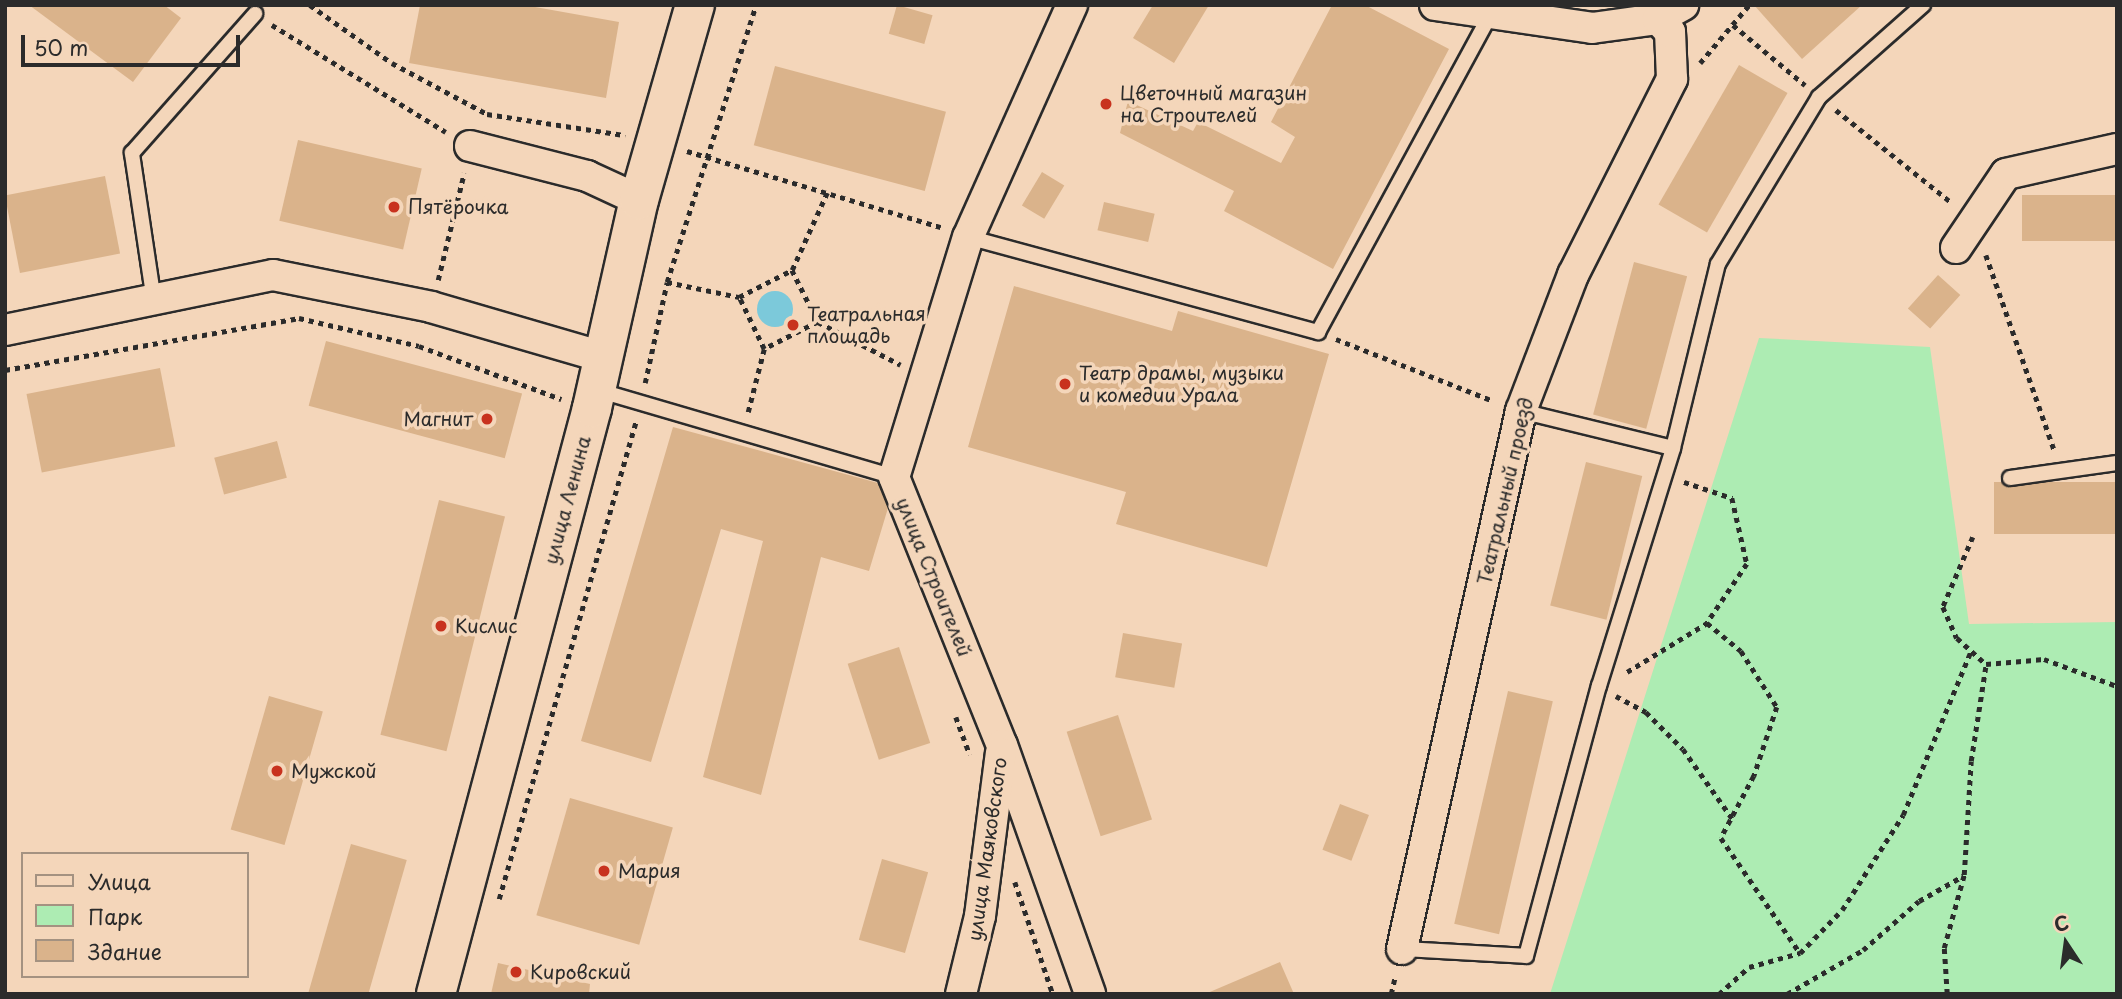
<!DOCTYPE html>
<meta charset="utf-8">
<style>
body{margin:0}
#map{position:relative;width:2122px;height:999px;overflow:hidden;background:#f4d6ba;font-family:"Playpen Sans",sans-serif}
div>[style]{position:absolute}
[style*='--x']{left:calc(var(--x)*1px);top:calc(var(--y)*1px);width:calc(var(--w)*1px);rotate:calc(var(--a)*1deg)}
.green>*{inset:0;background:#adecb3}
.water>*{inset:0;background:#7cc9da}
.round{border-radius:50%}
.building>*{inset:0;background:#dab38b;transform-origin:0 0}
.path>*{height:4.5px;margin-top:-2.25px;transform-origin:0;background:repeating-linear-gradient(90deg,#2b2b2b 0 5px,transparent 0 10px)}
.roads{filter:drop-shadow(2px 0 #2b2b2b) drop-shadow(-2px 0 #2b2b2b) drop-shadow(0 2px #2b2b2b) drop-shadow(0 -2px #2b2b2b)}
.service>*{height:14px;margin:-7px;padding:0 7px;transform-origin:7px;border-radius:7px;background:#f4d6ba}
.minor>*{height:30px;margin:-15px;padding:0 15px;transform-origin:15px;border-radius:15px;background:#f4d6ba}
.secondary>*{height:38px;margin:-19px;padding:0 19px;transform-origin:19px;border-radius:19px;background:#f4d6ba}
.dots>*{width:19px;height:19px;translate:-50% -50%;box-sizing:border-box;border:4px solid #f4d6ba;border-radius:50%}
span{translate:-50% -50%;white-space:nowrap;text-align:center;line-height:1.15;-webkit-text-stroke:7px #f4d6ba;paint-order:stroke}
.poi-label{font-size:19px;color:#2b2b2b}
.left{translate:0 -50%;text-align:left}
.right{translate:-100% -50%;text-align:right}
.street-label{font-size:19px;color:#2b2b2b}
.frame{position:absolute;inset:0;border:7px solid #2b2b2b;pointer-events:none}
.legend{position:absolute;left:21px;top:852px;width:228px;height:126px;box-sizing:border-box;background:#f4d6ba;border:2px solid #a49281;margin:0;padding:9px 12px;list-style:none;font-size:21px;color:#2b2b2b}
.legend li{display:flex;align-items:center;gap:14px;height:35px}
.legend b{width:35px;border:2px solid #a49281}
.north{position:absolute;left:2031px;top:908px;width:70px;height:70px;-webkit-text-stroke:5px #f4d6ba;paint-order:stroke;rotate:347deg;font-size:19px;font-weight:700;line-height:28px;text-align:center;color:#2b2b2b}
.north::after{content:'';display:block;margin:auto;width:24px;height:32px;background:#2b2b2b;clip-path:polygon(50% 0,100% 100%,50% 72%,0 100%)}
.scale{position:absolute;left:21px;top:35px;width:219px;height:32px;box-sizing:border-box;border:4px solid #2b2b2b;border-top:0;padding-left:9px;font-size:21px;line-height:24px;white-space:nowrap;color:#2b2b2b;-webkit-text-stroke:5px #f4d6ba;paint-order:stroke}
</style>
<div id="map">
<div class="green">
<i style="clip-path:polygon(1759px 338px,1930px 347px,1969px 624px,2117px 622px,2117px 994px,1550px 994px)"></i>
</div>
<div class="water">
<i class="round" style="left:757px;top:291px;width:36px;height:36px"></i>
</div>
<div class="building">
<i style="clip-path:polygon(29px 5px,164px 5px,181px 18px,133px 82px)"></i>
<i style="clip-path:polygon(420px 5px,524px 5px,619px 22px,606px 98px,409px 63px)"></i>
<i style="left:897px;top:5px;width:37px;height:30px;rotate:16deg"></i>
<i style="clip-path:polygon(1153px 5px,1209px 5px,1174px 63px,1133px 38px)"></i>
<i style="clip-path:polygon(1332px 5px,1365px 5px,1449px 49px,1333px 269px,1224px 211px,1234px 191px,1120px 133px,1128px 101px,1193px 131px,1198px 122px,1281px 163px,1295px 137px,1271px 122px)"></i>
<i style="clip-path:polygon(1754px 5px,1862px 5px,1802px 59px)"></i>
<i style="left:1739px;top:65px;width:56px;height:161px;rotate:30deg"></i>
<i style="left:775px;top:66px;width:177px;height:82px;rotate:15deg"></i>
<i style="left:298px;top:140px;width:127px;height:83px;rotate:13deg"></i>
<i style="left:1042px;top:172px;width:26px;height:39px;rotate:31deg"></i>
<i style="left:105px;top:176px;width:79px;height:102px;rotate:79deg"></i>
<i style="left:2117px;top:195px;width:46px;height:95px;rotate:90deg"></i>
<i style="left:1104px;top:202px;width:52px;height:29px;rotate:13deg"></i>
<i style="left:1634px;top:262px;width:55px;height:158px;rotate:15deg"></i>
<i style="left:1938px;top:275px;width:30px;height:45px;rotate:42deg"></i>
<i style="clip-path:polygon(1014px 286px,1172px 331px,1178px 311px,1329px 354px,1267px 567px,1116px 524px,1126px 492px,968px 447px)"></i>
<i style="left:326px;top:341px;width:203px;height:67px;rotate:15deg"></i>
<i style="left:160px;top:368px;width:80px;height:136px;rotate:79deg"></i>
<i style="clip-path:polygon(673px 427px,878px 483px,888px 508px,869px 571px,821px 557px,761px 795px,703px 777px,763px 541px,721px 529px,651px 762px,581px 741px)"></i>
<i style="left:277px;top:441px;width:38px;height:65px;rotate:75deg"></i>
<i style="left:1586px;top:462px;width:58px;height:148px;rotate:14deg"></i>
<i style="left:2117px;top:482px;width:52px;height:123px;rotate:90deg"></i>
<i style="left:439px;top:500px;width:68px;height:242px;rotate:14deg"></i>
<i style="left:1123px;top:633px;width:60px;height:45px;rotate:10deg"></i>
<i style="left:899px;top:647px;width:101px;height:54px;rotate:72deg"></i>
<i style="left:1508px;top:691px;width:46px;height:239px;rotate:13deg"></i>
<i style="left:269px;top:696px;width:56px;height:139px;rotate:16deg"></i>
<i style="left:1118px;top:715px;width:110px;height:54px;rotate:72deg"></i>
<i style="left:570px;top:798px;width:107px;height:122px;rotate:16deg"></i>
<i style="left:1340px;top:804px;width:31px;height:49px;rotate:21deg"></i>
<i style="left:351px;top:844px;width:58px;height:156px;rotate:16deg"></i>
<i style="left:882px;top:859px;width:48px;height:84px;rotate:16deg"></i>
<i style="clip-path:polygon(1280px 962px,1294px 994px,1205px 994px)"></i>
<i style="clip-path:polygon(498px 963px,590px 984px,589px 994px,491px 994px)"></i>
</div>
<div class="path">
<i style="--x:310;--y:5;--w:100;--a:35.3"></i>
<i style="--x:392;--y:63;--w:108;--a:28.2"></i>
<i style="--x:487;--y:114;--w:140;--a:8.7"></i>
<i style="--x:272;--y:25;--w:204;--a:31.6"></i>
<i style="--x:1733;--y:25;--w:94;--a:39.8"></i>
<i style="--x:1700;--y:63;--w:76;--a:-49.8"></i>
<i style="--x:1836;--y:110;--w:149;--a:38.7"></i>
<i style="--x:687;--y:151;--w:265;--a:16.7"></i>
<i style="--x:1986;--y:255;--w:209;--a:70.7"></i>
<i style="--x:792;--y:270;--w:85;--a:-65.6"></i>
<i style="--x:438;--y:280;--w:110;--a:-76.3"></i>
<i style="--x:667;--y:282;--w:74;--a:11.8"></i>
<i style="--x:739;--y:297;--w:59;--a:-27"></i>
<i style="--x:792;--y:270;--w:58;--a:63.4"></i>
<i style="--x:818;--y:322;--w:60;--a:153.4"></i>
<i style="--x:764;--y:349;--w:58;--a:-115.7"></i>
<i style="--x:818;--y:322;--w:93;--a:27.4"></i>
<i style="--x:1336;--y:339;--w:169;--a:21.5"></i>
<i style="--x:5;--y:370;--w:299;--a:-10"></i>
<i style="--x:299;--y:318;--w:123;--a:13.1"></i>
<i style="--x:419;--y:346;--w:152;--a:20.5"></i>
<i style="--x:645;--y:383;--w:103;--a:-77.7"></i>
<i style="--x:667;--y:282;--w:291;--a:-72.2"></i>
<i style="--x:748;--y:412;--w:65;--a:-75.7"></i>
<i style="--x:1684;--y:482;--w:51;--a:18.4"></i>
<i style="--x:1732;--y:498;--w:68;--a:77.2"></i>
<i style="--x:1747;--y:564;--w:71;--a:124.1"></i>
<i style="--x:1707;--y:623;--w:44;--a:39.5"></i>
<i style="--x:1741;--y:651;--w:67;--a:57.3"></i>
<i style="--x:1777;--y:707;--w:73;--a:108.4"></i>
<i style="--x:1754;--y:776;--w:70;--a:118"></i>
<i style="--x:1721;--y:838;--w:140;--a:55.5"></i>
<i style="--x:1973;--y:537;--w:76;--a:113.2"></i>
<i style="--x:1943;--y:607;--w:34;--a:66"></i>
<i style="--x:1957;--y:638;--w:39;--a:42"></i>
<i style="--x:1986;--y:664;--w:58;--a:-4.9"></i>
<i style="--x:2044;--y:659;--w:78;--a:20.3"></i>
<i style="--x:1627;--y:672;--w:94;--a:-31.5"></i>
<i style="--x:1616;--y:696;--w:34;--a:28"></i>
<i style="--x:1646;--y:712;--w:52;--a:45"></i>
<i style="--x:1683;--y:749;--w:85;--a:54.6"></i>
<i style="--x:956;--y:717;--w:40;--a:69.8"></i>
<i style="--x:1015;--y:882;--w:118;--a:71.3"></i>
<i style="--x:499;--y:899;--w:496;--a:-74"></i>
<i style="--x:1391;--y:994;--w:17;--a:-77"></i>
<i style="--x:1719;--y:994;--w:40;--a:-42"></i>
<i style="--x:1749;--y:967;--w:53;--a:-15.4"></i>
<i style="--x:1800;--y:953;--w:60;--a:-45.7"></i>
<i style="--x:1842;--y:910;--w:113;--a:-57.3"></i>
<i style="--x:1903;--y:815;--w:178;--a:-67.5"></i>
<i style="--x:1787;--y:994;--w:88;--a:-30.1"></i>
<i style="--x:1863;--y:950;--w:74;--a:-41.2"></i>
<i style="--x:1919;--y:901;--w:51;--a:-29.6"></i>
<i style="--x:1947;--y:994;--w:46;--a:-93.7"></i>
<i style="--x:1944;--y:948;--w:76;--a:-74.7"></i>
<i style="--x:1964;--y:875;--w:114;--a:-86.5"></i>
<i style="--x:1971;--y:761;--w:98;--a:-81.2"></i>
</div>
<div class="roads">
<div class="service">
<i style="--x:968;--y:237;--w:363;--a:15.2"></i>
<i style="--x:1318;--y:332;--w:363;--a:-61.5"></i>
<i style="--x:154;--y:301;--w:150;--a:-98.5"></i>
<i style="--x:132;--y:153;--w:186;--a:-48.5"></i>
<i style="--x:597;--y:390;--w:309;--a:16.3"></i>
<i style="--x:1521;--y:411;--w:156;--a:13.7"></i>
<i style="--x:2010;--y:478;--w:108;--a:-8"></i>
<i style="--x:1402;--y:949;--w:124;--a:3.2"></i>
<i style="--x:1526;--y:956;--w:280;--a:-74.9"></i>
<i style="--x:1599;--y:686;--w:249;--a:-72.7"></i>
<i style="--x:1673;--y:448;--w:189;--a:-76.3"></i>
<i style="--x:1718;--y:264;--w:195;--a:-58.8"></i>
<i style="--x:1819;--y:97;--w:139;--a:-41.5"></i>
</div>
<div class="minor">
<i style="--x:1072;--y:5;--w:254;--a:114.1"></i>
<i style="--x:968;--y:237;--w:251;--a:107.1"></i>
<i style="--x:894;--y:477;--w:289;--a:68.1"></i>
<i style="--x:1002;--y:745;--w:264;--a:70.5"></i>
<i style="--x:1435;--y:5;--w:159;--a:8.3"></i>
<i style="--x:1592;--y:28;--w:67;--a:-7.8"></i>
<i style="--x:1658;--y:19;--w:29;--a:-29"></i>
<i style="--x:470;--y:146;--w:121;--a:14.4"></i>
<i style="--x:587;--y:176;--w:57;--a:24.8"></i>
<i style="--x:1956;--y:248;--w:89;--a:-56"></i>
<i style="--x:2006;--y:174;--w:114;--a:-12.7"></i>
<i style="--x:5;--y:330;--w:274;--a:-11.6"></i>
<i style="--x:273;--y:275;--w:161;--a:11.4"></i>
<i style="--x:431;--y:307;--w:176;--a:16.2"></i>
<i style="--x:1402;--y:949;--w:551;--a:-77.53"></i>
<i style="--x:1521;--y:411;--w:146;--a:-69.1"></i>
<i style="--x:1573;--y:275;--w:220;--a:-63.2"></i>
<i style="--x:1672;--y:79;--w:47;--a:-92.4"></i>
<i style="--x:1670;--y:32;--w:18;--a:-133"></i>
<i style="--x:961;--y:994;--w:80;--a:-76.3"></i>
<i style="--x:980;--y:916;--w:164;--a:-82.7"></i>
</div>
<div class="secondary">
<i style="--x:436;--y:994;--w:606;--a:-75.09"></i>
<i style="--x:592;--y:408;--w:213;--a:-77.3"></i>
<i style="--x:639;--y:200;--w:203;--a:-74"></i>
</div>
</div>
<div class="dots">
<i style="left:1106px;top:104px;background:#c8321e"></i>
<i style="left:394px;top:207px;background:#c8321e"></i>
<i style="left:793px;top:325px;background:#c8321e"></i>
<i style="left:1065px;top:384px;background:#c8321e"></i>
<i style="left:487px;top:419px;background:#c8321e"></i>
<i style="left:441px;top:626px;background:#c8321e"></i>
<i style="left:277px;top:771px;background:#c8321e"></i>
<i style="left:604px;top:871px;background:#c8321e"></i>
<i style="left:516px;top:972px;background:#c8321e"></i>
</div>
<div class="poi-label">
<span class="left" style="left:1120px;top:104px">Цветочный магазин<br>на Строителей</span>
<span class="left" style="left:408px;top:207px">Пятёрочка</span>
<span class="left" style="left:807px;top:325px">Театральная<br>площадь</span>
<span class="left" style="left:1079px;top:384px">Театр драмы, музыки<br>и комедии Урала</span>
<span class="right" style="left:473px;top:419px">Магнит</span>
<span class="left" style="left:455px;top:626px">Кислис</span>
<span class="left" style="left:291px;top:771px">Мужской</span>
<span class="left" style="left:618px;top:871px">Мария</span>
<span class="left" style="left:530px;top:972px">Кировский</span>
</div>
<div class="street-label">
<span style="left:1505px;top:491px;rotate:-77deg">Театральный проезд</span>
<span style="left:567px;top:500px;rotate:-75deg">улица Ленина</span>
<span style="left:934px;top:577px;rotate:68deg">улица Строителей</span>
<span style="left:987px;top:849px;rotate:-82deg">улица Маяковского</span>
</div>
<div class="frame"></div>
<ul class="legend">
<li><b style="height:9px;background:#f4d6ba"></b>Улица</li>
<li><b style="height:19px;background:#adecb3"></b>Парк</li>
<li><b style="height:19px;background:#dab38b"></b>Здание</li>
</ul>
<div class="north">С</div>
<div class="scale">50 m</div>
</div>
